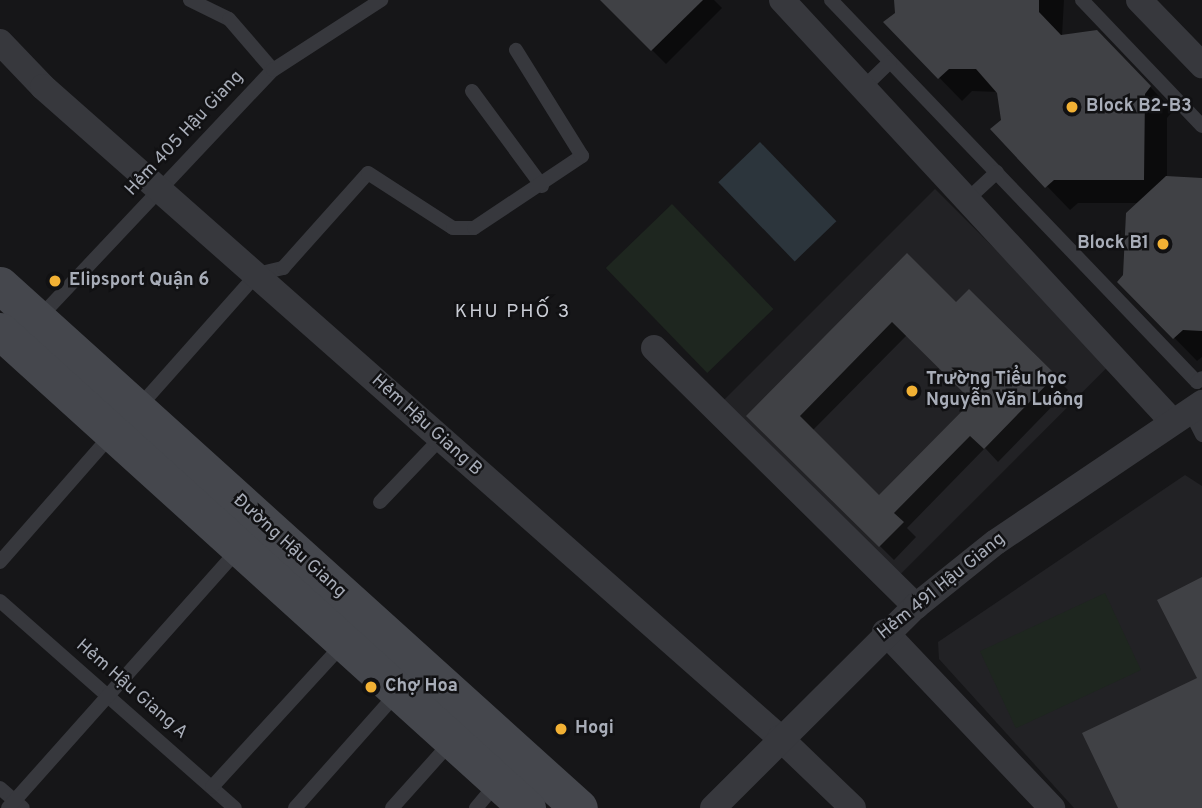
<!DOCTYPE html>
<meta charset="utf-8">
<style>
body{margin:0}
#map{position:relative;width:1202px;height:808px;overflow:hidden;background:#161618;font-family:Overpass,sans-serif}
div>[style]{position:absolute}
[style*='--x']{left:calc(var(--x)*1px);top:calc(var(--y)*1px);width:calc(var(--w)*1px);rotate:calc(var(--a)*1deg)}
.built>*{inset:0;background:#222225;transform-origin:0 0}
.green>*{inset:0;background:#1e261f;transform-origin:0 0}
.water>*{inset:0;background:#2c353c;transform-origin:0 0}
.shadow>*{inset:0;background:#0007}
.building>*{inset:0;background:#404145}
.lane>*{height:14px;margin:-7px;padding:0 7px;transform-origin:7px;border-radius:7px;background:#37383d}
.street>*{height:26px;margin:-13px;padding:0 13px;transform-origin:13px;border-radius:13px;background:#37383d}
.secondary>*{height:37px;margin:-18.5px;padding:0 18.5px;transform-origin:18.5px;border-radius:18.5px;background:#45474d}
.dots>*{width:19px;height:19px;translate:-50% -50%;box-sizing:border-box;border:4px solid #111113;border-radius:50%}
span{translate:-50% -50%;white-space:nowrap;text-align:center;line-height:1.15;-webkit-text-stroke:5px #111113;paint-order:stroke}
.poi-label{font-size:18px;color:#a8adb8;font-weight:700}
.left{translate:0 -50%;text-align:left}
.right{translate:-100% -50%;text-align:right}
.street-label{font-size:18px;color:#a8adb8}
.neighbourhood-label{font-size:19px;color:#c9ccd4;letter-spacing:2px}
</style>
<div id="map">
<div class="built">
<i style="left:935px;top:189px;width:248px;height:318px;rotate:45deg"></i>
<i style="clip-path:polygon(1185px 475px,1202px 486px,1202px 808px,1074px 808px,939px 659px,938px 642px)"></i>
</div>
<div class="green">
<i style="left:672px;top:204px;width:146px;height:92px;rotate:46deg"></i>
<i style="left:1105px;top:593px;width:85px;height:138px;rotate:65deg"></i>
</div>
<div class="water">
<i style="left:760px;top:142px;width:110px;height:58px;rotate:46deg"></i>
</div>
<div class="shadow">
<i style="clip-path:polygon(602px 0,714px 0,722px 8px,666px 64px)"></i>
<i style="clip-path:polygon(896px 0,1064px 0,1062px 36px,1120px 55px,1173px 111px,1167px 118px,1167px 178px,1202px 180px,1202px 357px,1197px 361px,1120px 282px,1125px 276px,1140px 203px,1078px 203px,1070px 210px,992px 129px,1003px 120px,998px 92px,972px 91px,962px 101px,886px 23px,896px 14px)"></i>
<i style="clip-path:polygon(evenodd,907px 255px,956px 304px,969px 291px,1068px 390px,998px 462px,985px 448px,907px 528px,916px 537px,894px 560px,749px 416px,907px 255px,907px 335px,974px 401px,879px 497px,812px 431px,907px 335px)"></i>
</div>
<div class="building">
<i style="clip-path:polygon(600px 0,703px 0,651px 51px)"></i>
<i style="clip-path:polygon(894px 0,1039px 0,1039px 12px,1061px 35px,1097px 30px,1151px 86px,1145px 94px,1144px 180px,1054px 180px,1045px 188px,990px 129px,1001px 120px,997px 93px,976px 69px,949px 69px,938px 79px,883px 22px,895px 13px)"></i>
<i style="clip-path:polygon(1166px 176px,1202px 178px,1202px 331px,1183px 330px,1173px 339px,1117px 282px,1123px 275px,1126px 213px)"></i>
<i style="clip-path:polygon(evenodd,907px 253px,956px 302px,969px 289px,1056px 375px,984px 449px,970px 436px,894px 513px,904px 522px,879px 547px,746px 416px,907px 253px,892px 322px,972px 401px,879px 495px,800px 416px,892px 322px)"></i>
<i style="clip-path:polygon(1202px 577px,1202px 808px,1118px 808px,1082px 733px,1197px 678px,1157px 600px)"></i>
</div>
<div class="lane">
<i style="--x:190;--y:0;--w:43;--a:26"></i>
<i style="--x:229;--y:19;--w:67;--a:49.2"></i>
<i style="--x:831;--y:0;--w:529;--a:46.23"></i>
<i style="--x:1197;--y:382;--w:6;--a:-39"></i>
<i style="--x:1082;--y:0;--w:174;--a:46.4"></i>
<i style="--x:864;--y:87;--w:36;--a:-44"></i>
<i style="--x:472;--y:91;--w:118;--a:53.6"></i>
<i style="--x:969;--y:198;--w:38;--a:-43"></i>
<i style="--x:38;--y:319;--w:342;--a:-46.7"></i>
<i style="--x:273;--y:70;--w:129;--a:-32.9"></i>
<i style="--x:138;--y:408;--w:179;--a:-48.4"></i>
<i style="--x:257;--y:274;--w:27;--a:-13"></i>
<i style="--x:283;--y:268;--w:127;--a:-48.2"></i>
<i style="--x:368;--y:173;--w:101;--a:32.9"></i>
<i style="--x:453;--y:228;--w:21;--a:0"></i>
<i style="--x:474;--y:228;--w:130;--a:-33.7"></i>
<i style="--x:582;--y:156;--w:125;--a:-121.9"></i>
<i style="--x:1190;--y:411;--w:27;--a:63"></i>
<i style="--x:380;--y:502;--w:87;--a:-46.4"></i>
<i style="--x:0;--y:562;--w:170;--a:-48.8"></i>
<i style="--x:0;--y:601;--w:313;--a:41.4"></i>
<i style="--x:212;--y:787;--w:194;--a:-47.5"></i>
<i style="--x:0;--y:788;--w:30;--a:41"></i>
<i style="--x:8;--y:808;--w:348;--a:-48.3"></i>
<i style="--x:295;--y:808;--w:155;--a:-48.4"></i>
<i style="--x:392;--y:808;--w:89;--a:-48.2"></i>
<i style="--x:476;--y:808;--w:33;--a:-50"></i>
</div>
<div class="street">
<i style="--x:782;--y:0;--w:574;--a:47.19"></i>
<i style="--x:1139;--y:0;--w:91;--a:45.9"></i>
<i style="--x:0;--y:42;--w:62;--a:46.3"></i>
<i style="--x:43;--y:87;--w:983;--a:41.45"></i>
<i style="--x:780;--y:738;--w:101;--a:43.8"></i>
<i style="--x:654;--y:348;--w:368;--a:44.6"></i>
<i style="--x:885;--y:632;--w:243;--a:46.5"></i>
<i style="--x:713;--y:808;--w:286;--a:-44.9"></i>
<i style="--x:916;--y:606;--w:102;--a:-38.7"></i>
<i style="--x:996;--y:542;--w:249;--a:-34"></i>
</div>
<div class="secondary">
<i style="--x:0;--y:285;--w:780;--a:42.09"></i>
<i style="--x:0;--y:331;--w:711;--a:42.15"></i>
</div>
<div class="dots">
<i style="left:1072px;top:107px;background:#f2b134"></i>
<i style="left:1163px;top:244px;background:#f2b134"></i>
<i style="left:55px;top:281px;background:#f2b134"></i>
<i style="left:912px;top:391px;background:#f2b134"></i>
<i style="left:371px;top:687px;background:#f2b134"></i>
<i style="left:561px;top:729px;background:#f2b134"></i>
</div>
<div class="poi-label">
<span class="left" style="left:1086px;top:107px">Block B2-B3</span>
<span class="right" style="left:1149px;top:244px">Block B1</span>
<span class="left" style="left:69px;top:281px">Elipsport Quận 6</span>
<span class="left" style="left:926px;top:391px">Trường Tiểu học<br>Nguyễn Văn Luông</span>
<span class="left" style="left:385px;top:687px">Chợ Hoa</span>
<span class="left" style="left:575px;top:729px">Hogi</span>
</div>
<div class="street-label">
<span style="left:185px;top:134px;rotate:-47deg">Hẻm 405 Hậu Giang</span>
<span style="left:426px;top:426px;rotate:42deg">Hẻm Hậu Giang B</span>
<span style="left:289px;top:547px;rotate:42deg">Đường Hậu Giang</span>
<span style="left:942px;top:587px;rotate:-39deg">Hẻm 491 Hậu Giang</span>
<span style="left:131px;top:690px;rotate:41deg">Hẻm Hậu Giang A</span>
</div>
<div class="neighbourhood-label">
<span style="left:513px;top:313px">KHU PHỐ 3</span>
</div>
</div>
